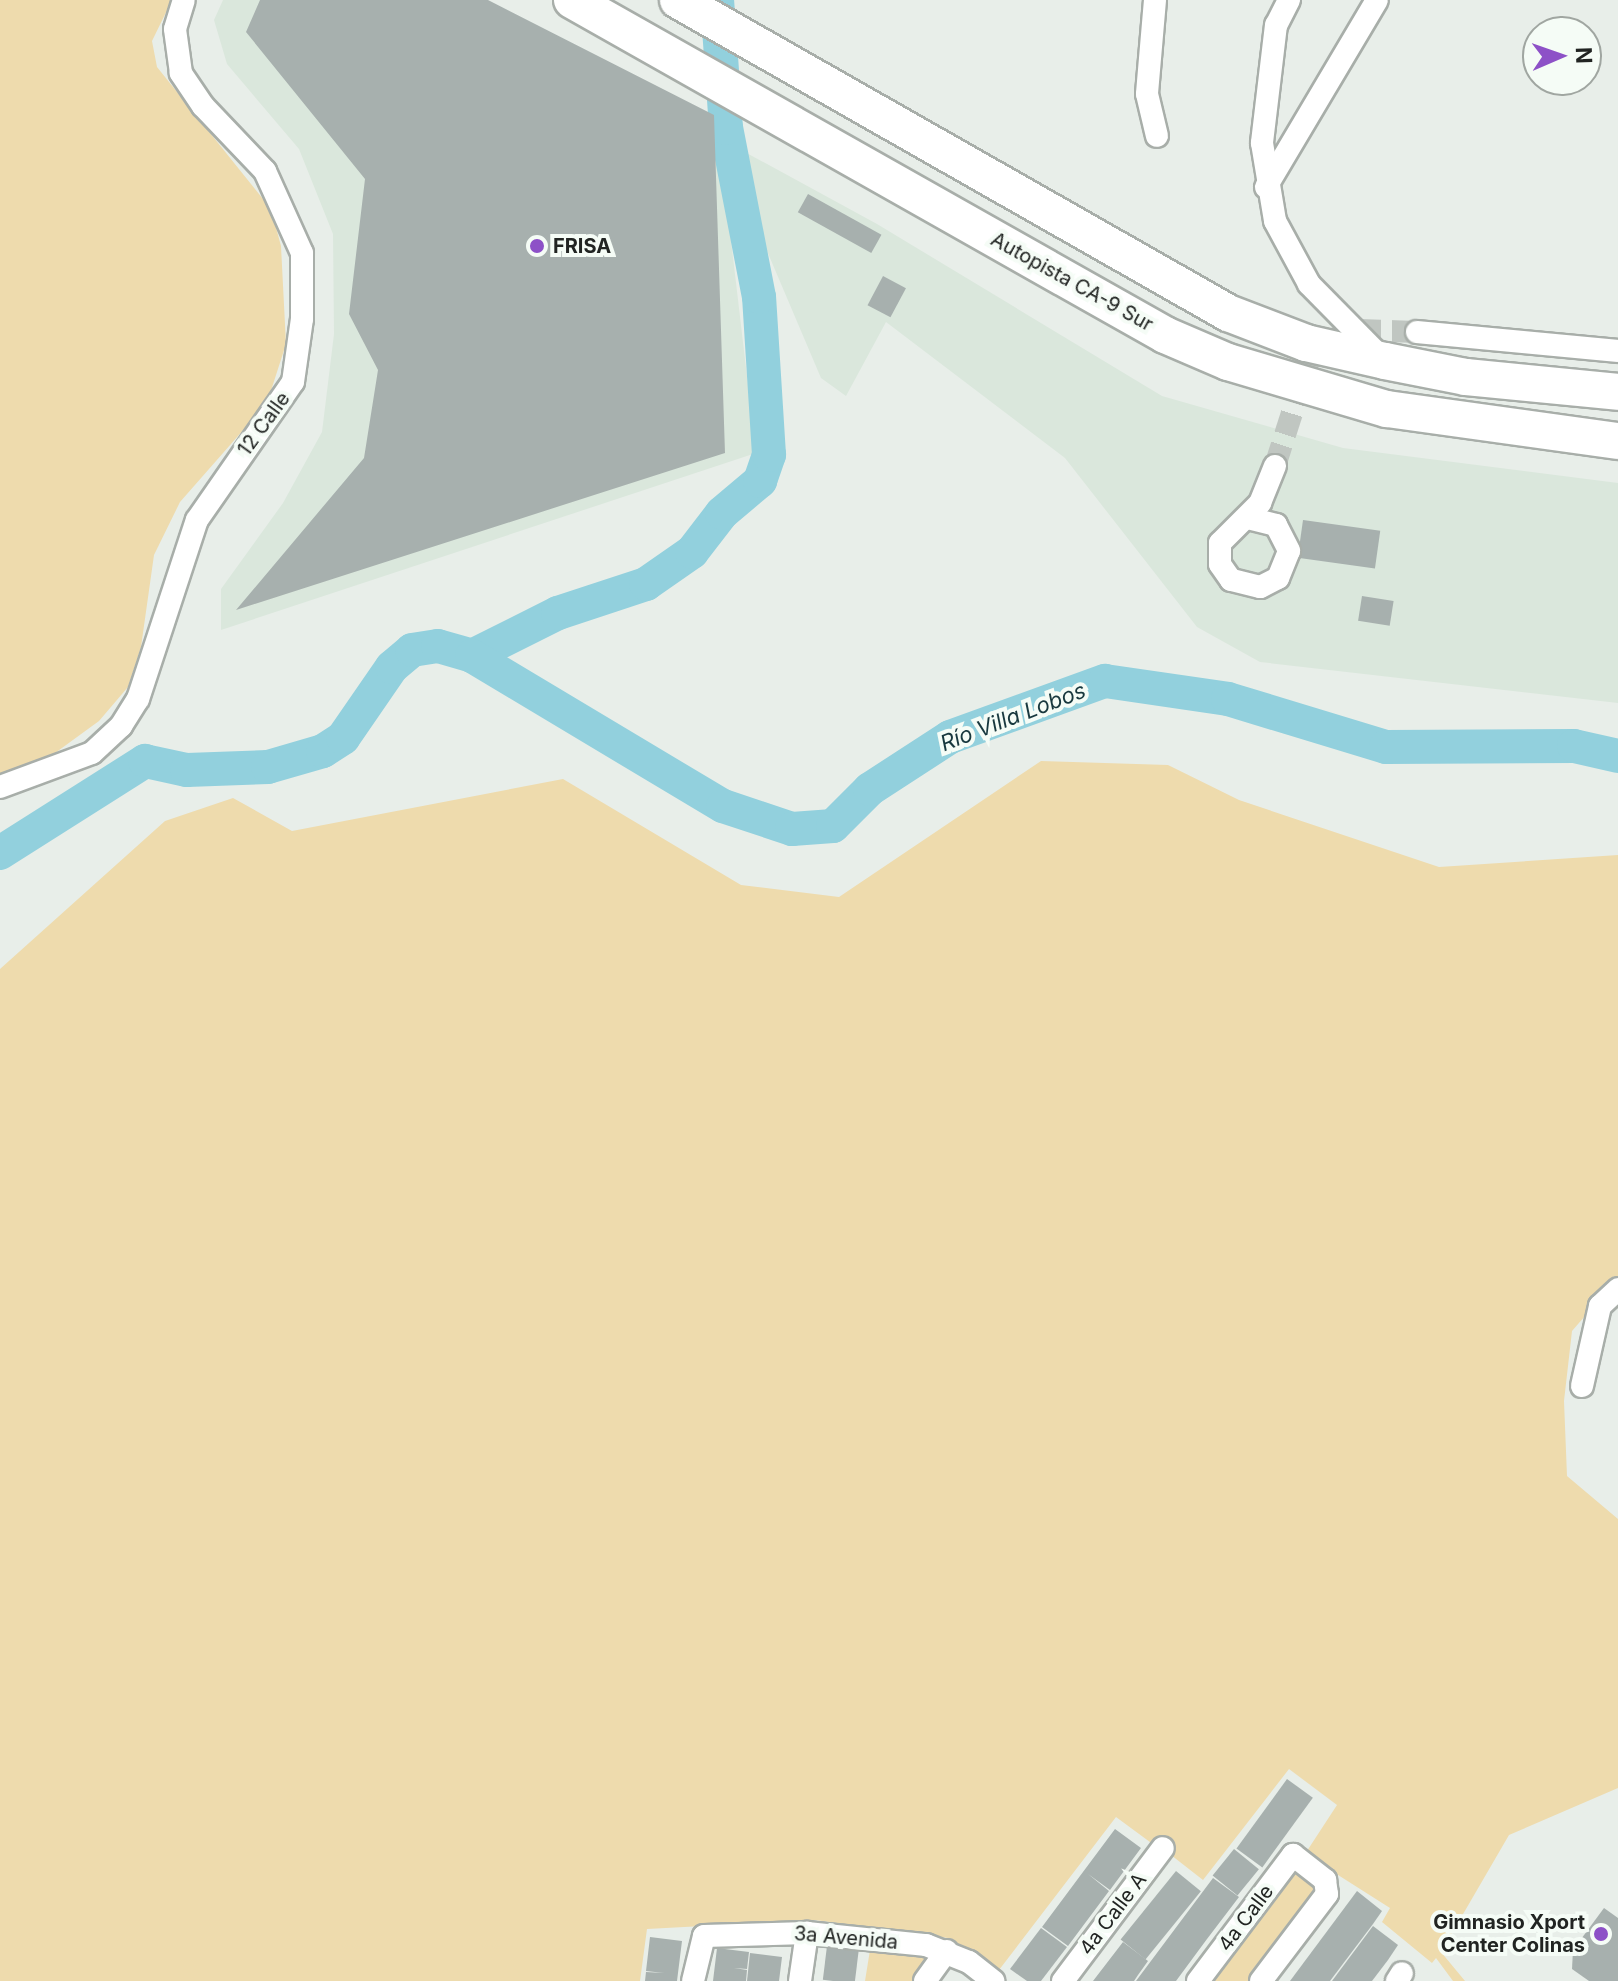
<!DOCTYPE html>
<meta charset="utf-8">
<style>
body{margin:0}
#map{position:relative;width:1618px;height:1981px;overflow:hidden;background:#e8eee9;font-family:Inter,sans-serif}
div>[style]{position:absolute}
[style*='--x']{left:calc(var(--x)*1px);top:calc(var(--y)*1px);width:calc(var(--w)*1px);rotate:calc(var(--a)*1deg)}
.built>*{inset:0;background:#dae7dc}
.green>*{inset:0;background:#eedbad}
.river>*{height:34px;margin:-17px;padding:0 17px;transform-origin:17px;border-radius:17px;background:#92d0dd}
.building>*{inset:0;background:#a7b0ae;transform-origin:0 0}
.minor-tunnel>*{height:22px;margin-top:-11px;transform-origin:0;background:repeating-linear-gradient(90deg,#c0c6c1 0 22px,transparent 0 33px)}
.roads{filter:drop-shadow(2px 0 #a8aea9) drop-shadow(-2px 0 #a8aea9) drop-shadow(0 2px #a8aea9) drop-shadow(0 -2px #a8aea9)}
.minor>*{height:22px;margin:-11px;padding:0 11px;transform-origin:11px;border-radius:11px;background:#fff}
.trunk>*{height:36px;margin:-18px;padding:0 18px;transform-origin:18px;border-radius:18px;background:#fff}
.dots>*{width:22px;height:22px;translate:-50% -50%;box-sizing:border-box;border:4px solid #f5fcf6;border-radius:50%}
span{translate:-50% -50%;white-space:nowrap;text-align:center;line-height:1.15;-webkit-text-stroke:8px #f5fcf6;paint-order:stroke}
.poi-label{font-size:20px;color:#212422;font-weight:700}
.left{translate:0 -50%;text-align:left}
.right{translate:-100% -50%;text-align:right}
.street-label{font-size:20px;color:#212422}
.water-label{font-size:22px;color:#18383e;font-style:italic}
.north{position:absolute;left:1522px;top:16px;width:80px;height:80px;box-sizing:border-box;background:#f5fcf6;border:2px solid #a0a6a1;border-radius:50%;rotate:88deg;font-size:22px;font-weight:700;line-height:32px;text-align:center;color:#212422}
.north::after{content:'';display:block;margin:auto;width:28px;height:36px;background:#8d51c7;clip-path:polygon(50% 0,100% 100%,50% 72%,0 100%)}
</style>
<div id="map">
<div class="built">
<i style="clip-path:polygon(223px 0,466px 0,877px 224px,1162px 396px,1343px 448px,1618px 483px,1618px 703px,1260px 662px,1197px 627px,1065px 458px,886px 322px,846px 396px,821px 378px,719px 138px,756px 453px,221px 630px,221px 589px,283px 503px,322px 432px,334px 334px,333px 234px,299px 149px,227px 64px,214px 20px)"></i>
</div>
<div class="green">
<i style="clip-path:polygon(0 0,172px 0,152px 41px,157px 67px,271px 209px,281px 246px,286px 344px,267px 403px,180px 502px,154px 555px,141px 647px,128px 687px,99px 721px,40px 764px,0 776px)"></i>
<i style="clip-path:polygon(1041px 761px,1168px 765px,1239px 800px,1439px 867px,1618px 855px,1618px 1278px,1572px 1331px,1564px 1401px,1567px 1476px,1618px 1519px,1618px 1788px,1509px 1835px,1441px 1952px,1465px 1981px,1453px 1981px,1436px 1958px,1432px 1963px,1382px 1922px,1390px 1908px,1305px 1854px,1337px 1805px,1289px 1769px,1203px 1880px,1171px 1855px,1176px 1848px,1160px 1836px,1154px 1845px,1116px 1817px,999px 1970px,948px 1938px,815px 1920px,647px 1929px,640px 1981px,0 1981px,0 969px,165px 821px,233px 798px,292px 831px,563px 779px,741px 885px,839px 897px)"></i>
<i style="clip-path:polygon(1293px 1855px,1327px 1894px,1261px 1981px,1198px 1981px)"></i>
<i style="clip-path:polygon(870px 1950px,924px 1954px,930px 1958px,915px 1981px,865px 1981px)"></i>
</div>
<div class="river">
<i style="--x:472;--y:656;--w:96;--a:-26.6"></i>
<i style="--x:558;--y:613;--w:93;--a:-18.2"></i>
<i style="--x:646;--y:584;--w:56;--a:-34.8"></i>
<i style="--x:692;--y:552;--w:49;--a:-52.4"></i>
<i style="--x:722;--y:513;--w:50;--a:-40.1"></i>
<i style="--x:760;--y:481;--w:28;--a:-71"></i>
<i style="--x:769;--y:455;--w:158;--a:-93.6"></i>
<i style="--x:759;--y:297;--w:172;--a:-101"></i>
<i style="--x:726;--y:128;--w:128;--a:-94"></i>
<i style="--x:0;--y:853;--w:172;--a:-32.4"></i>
<i style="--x:145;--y:761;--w:43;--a:12.1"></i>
<i style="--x:187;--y:770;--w:81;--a:-2.1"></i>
<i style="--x:268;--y:767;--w:57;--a:-16.2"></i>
<i style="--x:323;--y:751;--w:24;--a:-33"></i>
<i style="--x:343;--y:738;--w:86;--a:-55.4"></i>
<i style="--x:392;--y:667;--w:26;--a:-40"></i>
<i style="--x:412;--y:650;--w:26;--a:-9"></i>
<i style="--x:438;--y:646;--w:35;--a:16"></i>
<i style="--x:472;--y:656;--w:292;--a:30.9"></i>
<i style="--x:723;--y:806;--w:73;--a:18.4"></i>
<i style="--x:792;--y:829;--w:41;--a:-4.2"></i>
<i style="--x:833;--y:826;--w:52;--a:-45"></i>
<i style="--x:870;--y:789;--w:95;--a:-33"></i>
<i style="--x:950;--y:737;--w:165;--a:-19.9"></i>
<i style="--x:1105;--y:681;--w:124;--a:8.3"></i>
<i style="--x:1228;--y:699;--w:165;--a:16.9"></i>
<i style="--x:1386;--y:747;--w:188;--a:-0.3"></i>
<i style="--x:1574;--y:746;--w:45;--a:12.8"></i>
</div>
<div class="building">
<i style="clip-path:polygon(260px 0,488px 0,714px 115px,725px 453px,236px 610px,364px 458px,378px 370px,349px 314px,365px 179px,246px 32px)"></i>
<i style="left:808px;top:194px;width:84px;height:21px;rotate:29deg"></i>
<i style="left:883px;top:276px;width:26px;height:33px;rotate:28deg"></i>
<i style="left:1303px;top:520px;width:78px;height:38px;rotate:8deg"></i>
<i style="left:1362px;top:596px;width:32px;height:25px;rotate:9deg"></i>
<i style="left:1287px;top:1779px;width:32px;height:86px;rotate:36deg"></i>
<i style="clip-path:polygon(1115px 1829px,1141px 1848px,1110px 1890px,1088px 1874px,1109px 1891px,1068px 1946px,1042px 1927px)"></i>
<i style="left:1234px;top:1849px;width:32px;height:34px;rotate:39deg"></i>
<i style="left:1176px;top:1871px;width:32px;height:88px;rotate:39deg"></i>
<i style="clip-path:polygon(1213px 1878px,1239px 1897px,1207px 1939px,1176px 1981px,1136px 1981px)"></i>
<i style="clip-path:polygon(1357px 1891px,1382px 1911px,1373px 1924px,1330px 1981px,1290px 1981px)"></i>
<i style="clip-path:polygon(1604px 1908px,1618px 1918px,1618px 1981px,1589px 1981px,1572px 1969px,1573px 1950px)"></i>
<i style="clip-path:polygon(1373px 1926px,1398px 1945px,1388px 1960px,1372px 1981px,1332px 1981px)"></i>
<i style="clip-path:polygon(1041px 1928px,1067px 1947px,1041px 1981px,1027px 1981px,1010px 1969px)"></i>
<i style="clip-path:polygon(650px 1937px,682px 1941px,677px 1981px,645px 1981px,646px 1972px,664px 1973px,646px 1971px)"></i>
<i style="clip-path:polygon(1123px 1942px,1148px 1961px,1138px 1975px,1134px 1981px,1093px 1981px)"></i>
<i style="left:827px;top:1946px;width:32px;height:34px;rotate:7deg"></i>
<i style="clip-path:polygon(717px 1948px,749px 1952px,747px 1969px,734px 1968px,747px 1970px,746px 1981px,713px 1981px)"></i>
<i style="clip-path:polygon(750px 1953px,782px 1957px,779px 1981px,747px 1981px)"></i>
</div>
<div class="minor-tunnel">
<i style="--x:1275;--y:466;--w:114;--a:-72.2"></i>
<i style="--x:1310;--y:357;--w:23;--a:-43"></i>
<i style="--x:1327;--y:341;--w:34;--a:-19"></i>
<i style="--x:1359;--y:330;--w:58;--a:2"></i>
</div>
<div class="roads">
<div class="minor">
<i style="--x:1155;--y:0;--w:94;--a:94.9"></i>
<i style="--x:1147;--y:94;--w:43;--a:76.6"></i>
<i style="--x:1289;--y:0;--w:28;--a:117"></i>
<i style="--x:1276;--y:25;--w:119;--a:96.8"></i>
<i style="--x:1262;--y:143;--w:79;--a:80.5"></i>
<i style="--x:1275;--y:221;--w:72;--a:61.6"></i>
<i style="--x:1309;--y:284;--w:103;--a:45.4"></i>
<i style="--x:1266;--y:187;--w:217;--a:-59.3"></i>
<i style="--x:1417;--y:332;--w:202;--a:5.4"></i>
<i style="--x:1248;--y:518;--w:29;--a:14"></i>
<i style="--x:1276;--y:525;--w:29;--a:63"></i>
<i style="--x:1289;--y:551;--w:29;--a:112"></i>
<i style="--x:1278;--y:578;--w:20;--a:153"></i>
<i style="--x:1260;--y:587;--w:30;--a:-166"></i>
<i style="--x:1231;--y:580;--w:19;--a:-125"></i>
<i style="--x:1220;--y:564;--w:21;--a:-90"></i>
<i style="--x:1220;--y:543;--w:57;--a:-45"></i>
<i style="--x:1260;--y:503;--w:40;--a:-68"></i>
<i style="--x:0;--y:787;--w:98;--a:-20.3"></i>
<i style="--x:92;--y:753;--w:40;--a:-43"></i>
<i style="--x:121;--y:726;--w:32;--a:-58"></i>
<i style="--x:138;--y:699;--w:188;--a:-71.8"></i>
<i style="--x:197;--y:520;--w:168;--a:-55.2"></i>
<i style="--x:293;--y:382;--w:64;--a:-81.9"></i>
<i style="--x:302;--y:319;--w:66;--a:-90"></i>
<i style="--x:302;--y:253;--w:90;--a:-114.3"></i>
<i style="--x:265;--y:171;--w:90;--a:-133.6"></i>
<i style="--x:203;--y:106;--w:40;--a:-124"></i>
<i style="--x:181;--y:73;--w:44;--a:-97.8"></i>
<i style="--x:175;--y:29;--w:30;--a:-73"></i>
<i style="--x:1582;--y:1386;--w:82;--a:-77.3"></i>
<i style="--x:1600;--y:1306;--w:25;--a:-43"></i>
<i style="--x:693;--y:1981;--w:46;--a:-76.3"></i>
<i style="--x:704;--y:1936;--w:103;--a:-1.7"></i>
<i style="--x:807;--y:1933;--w:120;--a:5.8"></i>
<i style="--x:926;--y:1945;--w:46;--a:21.6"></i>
<i style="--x:969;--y:1962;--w:31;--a:38"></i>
<i style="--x:800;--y:1981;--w:49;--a:-81.7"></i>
<i style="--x:925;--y:1981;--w:37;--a:-54"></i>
<i style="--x:1063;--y:1981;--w:166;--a:-53.1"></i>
<i style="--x:1198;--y:1981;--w:158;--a:-53"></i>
<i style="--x:1293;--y:1855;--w:41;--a:38"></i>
<i style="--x:1325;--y:1880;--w:14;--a:82"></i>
<i style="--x:1327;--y:1894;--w:109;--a:127.2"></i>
<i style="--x:1397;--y:1981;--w:9;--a:-58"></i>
</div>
<div class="trunk">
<i style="--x:572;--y:0;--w:681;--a:29.46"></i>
<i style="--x:1165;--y:335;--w:69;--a:23.2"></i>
<i style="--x:1228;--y:362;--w:166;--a:16.5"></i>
<i style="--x:1387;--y:409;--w:233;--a:7.9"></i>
<i style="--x:678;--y:0;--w:633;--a:29.64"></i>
<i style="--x:1228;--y:313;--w:84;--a:21"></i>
<i style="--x:1306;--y:343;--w:81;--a:12.8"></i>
<i style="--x:1385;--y:361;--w:83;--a:11.2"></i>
<i style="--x:1466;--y:377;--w:153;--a:5.6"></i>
</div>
</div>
<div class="dots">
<i style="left:537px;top:246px;background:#8d51c7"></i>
<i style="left:1601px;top:1934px;background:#8d51c7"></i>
</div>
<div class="poi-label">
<span class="left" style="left:553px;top:246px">FRISA</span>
<span class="right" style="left:1585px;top:1934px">Gimnasio Xport<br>Center Colinas</span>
</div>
<div class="street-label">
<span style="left:1072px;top:282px;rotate:29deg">Autopista CA-9 Sur</span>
<span style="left:264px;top:424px;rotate:-54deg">12 Calle</span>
<span style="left:1113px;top:1914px;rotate:-53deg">4a Calle A</span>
<span style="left:1246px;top:1918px;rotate:-53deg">4a Calle</span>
<span style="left:846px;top:1938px;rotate:5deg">3a Avenida</span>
</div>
<div class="water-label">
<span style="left:1013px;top:717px;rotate:-21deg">Río Villa Lobos</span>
</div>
<div class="north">N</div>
</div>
